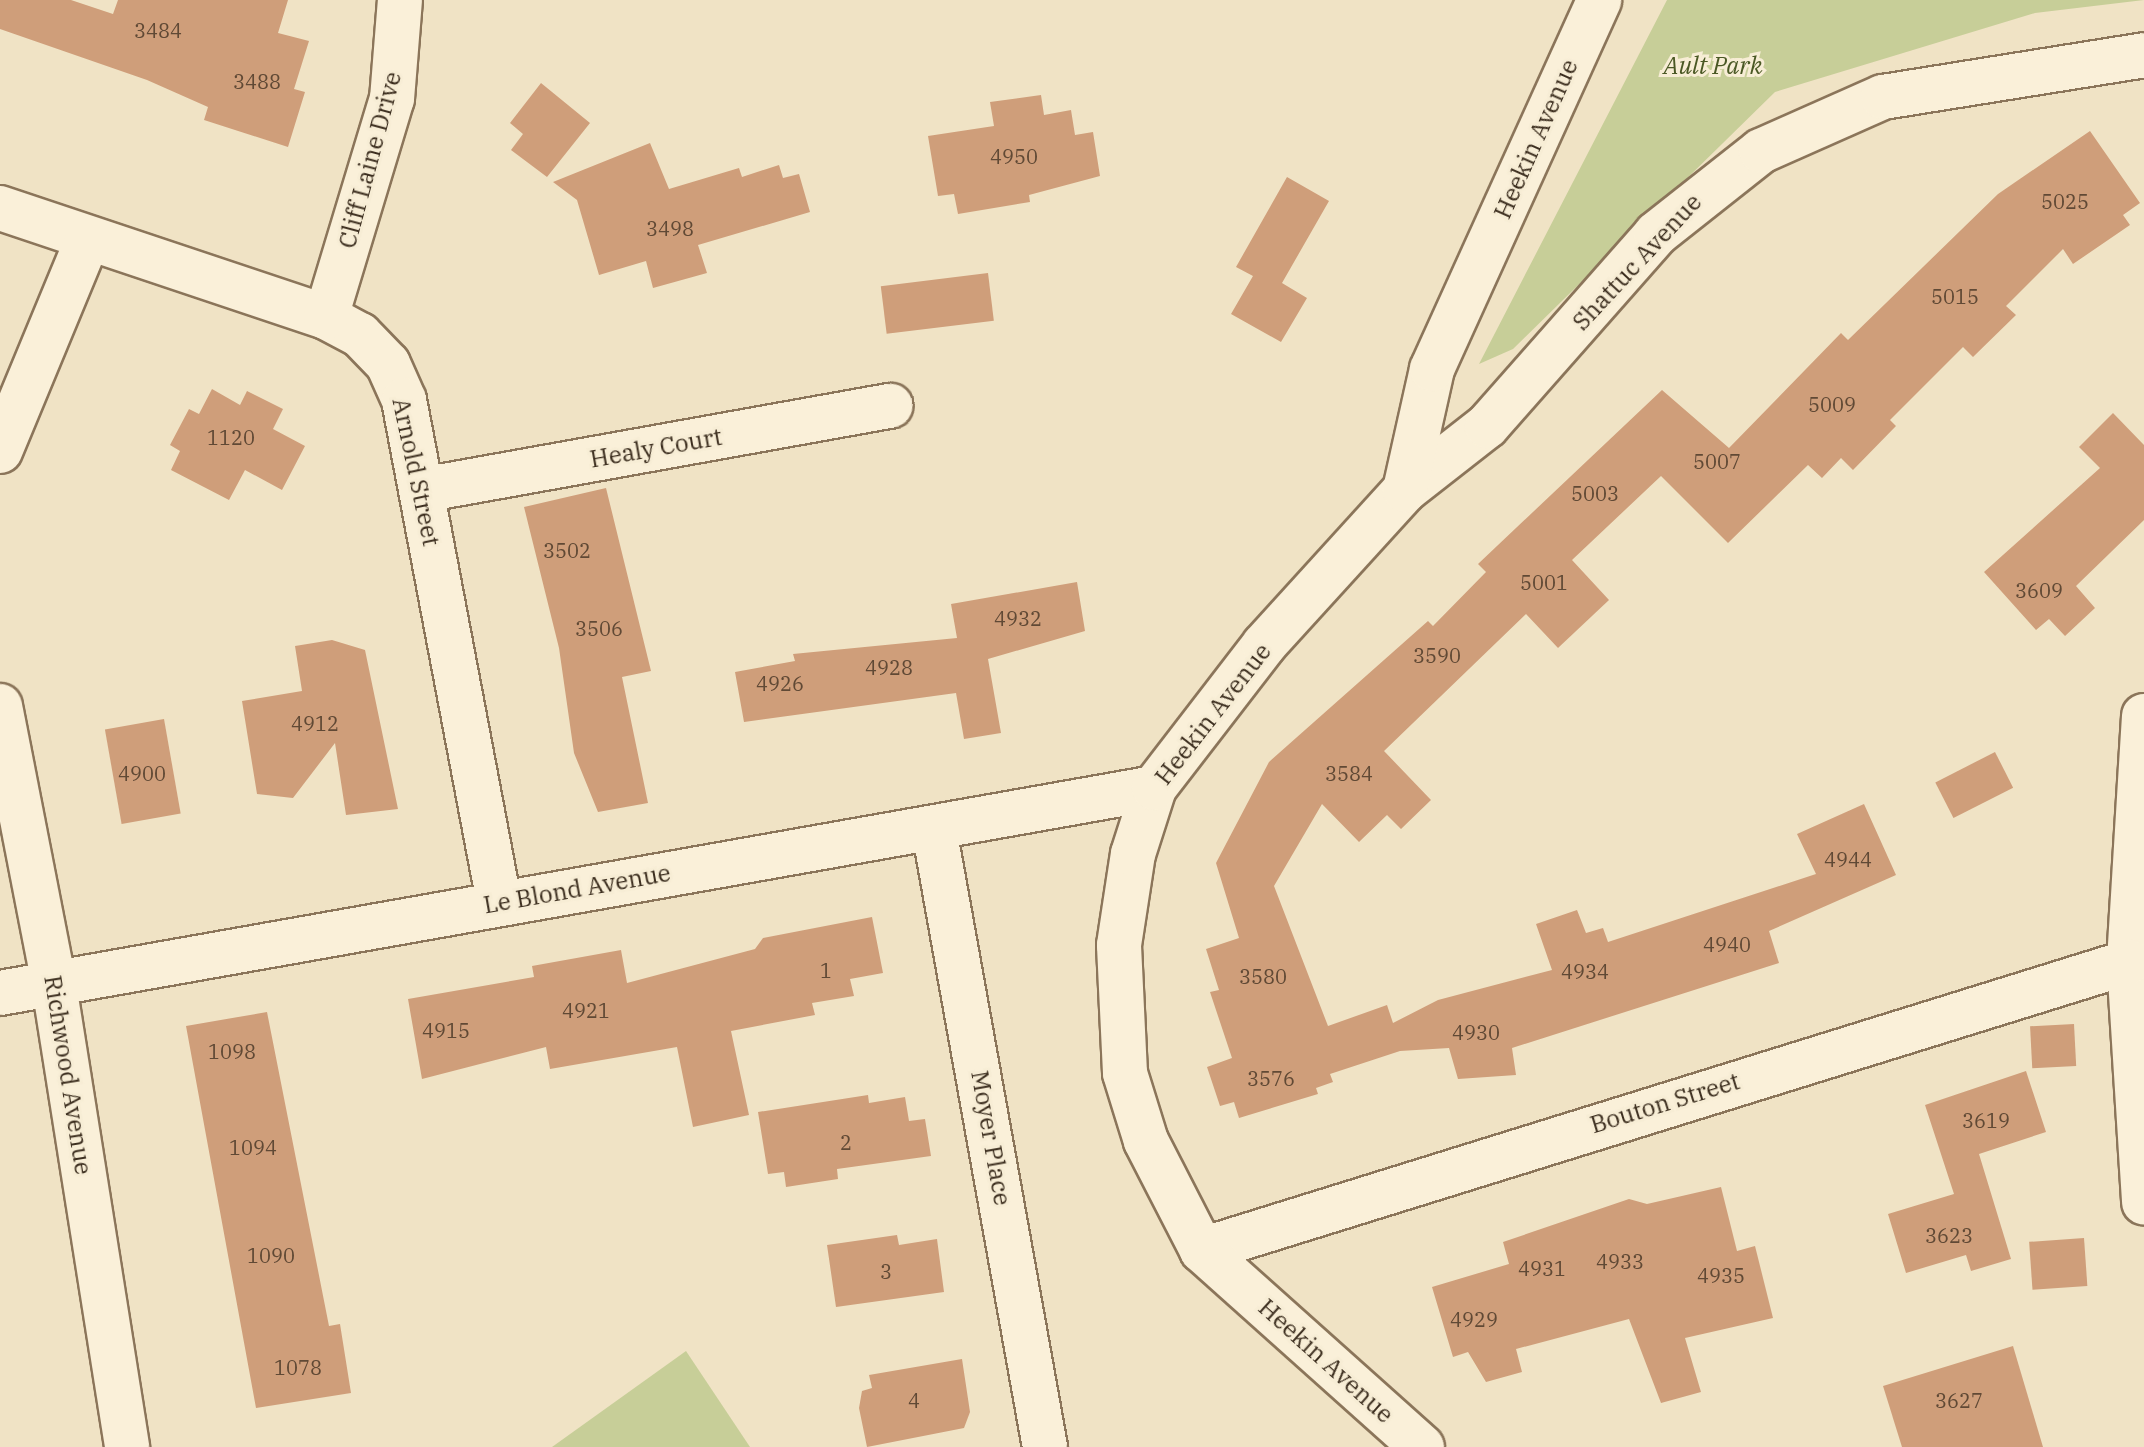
<!DOCTYPE html>
<style>
body{margin:0}
#map{position:relative;width:2144px;height:1447px;overflow:hidden;background:#f0e3c5;font-family:"IBM Plex Serif",serif}
div>[style]{position:absolute}
[style*='--x']{left:calc(var(--x)*1px);top:calc(var(--y)*1px);width:calc(var(--w)*1px);rotate:calc(var(--a)*1deg)}
.green>*{inset:0;background:#c7ce98}
.building>*{inset:0;background:#cf9e7a;transform-origin:0 0}
.roads{filter:drop-shadow(2px 0 #8b755a) drop-shadow(-2px 0 #8b755a) drop-shadow(0 2px #8b755a) drop-shadow(0 -2px #8b755a)}
.minor>*{height:44px;margin:-22px;padding:0 22px;transform-origin:22px;border-radius:22px;background:#faf0d9}
span{translate:-50% -50%;white-space:nowrap;text-align:center;line-height:1.15;-webkit-text-stroke:6px #f7edd5;paint-order:stroke}
.number-label{font-size:20px;color:#604935}
.number-label span{-webkit-text-stroke-width:0}
.park-label{font-size:24px;color:#4a5824;font-style:italic}
.street-label{font-size:24px;color:#3b2d1e}
</style>
<div id="map">
<div class="green">
<i style="clip-path:polygon(1667px 0,2144px 0,2035px 13px,1775px 92px,1513px 349px,1479px 364px)"></i>
<i style="clip-path:polygon(686px 1351px,750px 1447px,552px 1447px)"></i>
</div>
<div class="building">
<i style="clip-path:polygon(0 0,71px 0,113px 14px,118px 0,288px 0,278px 33px,309px 41px,294px 89px,305px 92px,288px 147px,204px 120px,208px 107px,147px 80px,0 29px)"></i>
<i style="clip-path:polygon(541px 83px,590px 123px,547px 177px,511px 150px,523px 134px,510px 123px)"></i>
<i style="clip-path:polygon(1041px 95px,1044px 115px,1071px 110px,1075px 135px,1093px 132px,1100px 176px,1029px 195px,1030px 202px,958px 214px,954px 194px,938px 196px,928px 136px,994px 126px,990px 102px)"></i>
<i style="clip-path:polygon(2090px 131px,2140px 203px,2123px 215px,2130px 225px,2073px 264px,2063px 249px,2006px 306px,2016px 315px,1973px 357px,1963px 347px,1890px 420px,1896px 426px,1853px 470px,1841px 458px,1822px 478px,1808px 465px,1728px 543px,1661px 476px,1572px 560px,1609px 600px,1558px 648px,1526px 614px,1384px 751px,1431px 800px,1401px 829px,1387px 815px,1359px 842px,1322px 804px,1274px 886px,1328px 1026px,1387px 1005px,1393px 1023px,1438px 1000px,1552px 970px,1536px 924px,1577px 910px,1586px 933px,1603px 928px,1608px 942px,1816px 874px,1797px 834px,1864px 804px,1896px 875px,1769px 931px,1779px 963px,1512px 1048px,1516px 1075px,1458px 1079px,1449px 1048px,1400px 1051px,1330px 1074px,1333px 1082px,1316px 1088px,1318px 1094px,1239px 1118px,1234px 1102px,1220px 1106px,1207px 1067px,1232px 1058px,1210px 992px,1219px 990px,1206px 949px,1239px 938px,1216px 863px,1269px 762px,1428px 621px,1433px 626px,1486px 572px,1478px 564px,1662px 390px,1729px 448px,1841px 333px,1848px 340px,1998px 194px)"></i>
<i style="clip-path:polygon(650px 143px,669px 189px,739px 168px,742px 177px,779px 165px,783px 178px,799px 174px,810px 212px,698px 245px,707px 273px,653px 288px,646px 261px,599px 275px,577px 200px,553px 182px)"></i>
<i style="clip-path:polygon(1287px 177px,1329px 201px,1282px 283px,1307px 298px,1281px 342px,1231px 314px,1253px 276px,1236px 267px)"></i>
<i style="left:988px;top:273px;width:48px;height:108px;rotate:83deg"></i>
<i style="clip-path:polygon(212px 389px,240px 405px,247px 391px,283px 409px,273px 429px,305px 446px,282px 490px,245px 470px,229px 500px,171px 470px,180px 451px,170px 445px,189px 409px,199px 414px)"></i>
<i style="clip-path:polygon(2113px 413px,2144px 445px,2144px 520px,2076px 586px,2095px 608px,2065px 636px,2049px 619px,2036px 630px,1984px 572px,2100px 468px,2079px 447px)"></i>
<i style="clip-path:polygon(606px 488px,651px 671px,622px 677px,648px 803px,598px 812px,574px 753px,559px 648px,524px 507px)"></i>
<i style="clip-path:polygon(1077px 582px,1085px 631px,988px 659px,1001px 733px,964px 739px,956px 693px,744px 722px,735px 672px,795px 661px,793px 654px,957px 638px,951px 604px)"></i>
<i style="clip-path:polygon(332px 640px,365px 650px,398px 809px,346px 815px,335px 743px,293px 798px,257px 794px,242px 701px,302px 691px,295px 646px)"></i>
<i style="left:164px;top:719px;width:96px;height:60px;rotate:80deg"></i>
<i style="left:1995px;top:752px;width:40px;height:67px;rotate:63deg"></i>
<i style="clip-path:polygon(872px 917px,883px 973px,850px 979px,854px 996px,812px 1003px,815px 1015px,731px 1031px,749px 1115px,693px 1127px,677px 1047px,550px 1069px,546px 1047px,422px 1079px,408px 999px,534px 977px,532px 966px,621px 950px,627px 983px,755px 949px,763px 938px)"></i>
<i style="clip-path:polygon(267px 1012px,329px 1326px,340px 1324px,351px 1393px,256px 1408px,186px 1026px)"></i>
<i style="left:2074px;top:1024px;width:42px;height:44px;rotate:87deg"></i>
<i style="clip-path:polygon(2026px 1071px,2046px 1132px,1979px 1154px,2011px 1259px,1971px 1271px,1966px 1255px,1906px 1273px,1888px 1214px,1954px 1194px,1925px 1105px)"></i>
<i style="clip-path:polygon(868px 1095px,869px 1103px,905px 1097px,909px 1121px,925px 1119px,931px 1156px,837px 1169px,838px 1179px,786px 1187px,784px 1172px,768px 1174px,758px 1112px)"></i>
<i style="clip-path:polygon(1721px 1187px,1737px 1251px,1755px 1246px,1773px 1318px,1685px 1338px,1701px 1392px,1661px 1403px,1629px 1319px,1516px 1349px,1522px 1372px,1486px 1382px,1468px 1352px,1453px 1357px,1432px 1287px,1509px 1264px,1503px 1242px,1629px 1199px,1647px 1204px)"></i>
<i style="clip-path:polygon(897px 1235px,899px 1245px,937px 1239px,944px 1292px,836px 1307px,827px 1245px)"></i>
<i style="left:2084px;top:1238px;width:48px;height:55px;rotate:86deg"></i>
<i style="clip-path:polygon(2013px 1346px,2043px 1447px,1902px 1447px,1883px 1386px)"></i>
<i style="clip-path:polygon(962px 1359px,970px 1412px,964px 1428px,867px 1447px,859px 1408px,862px 1391px,872px 1388px,869px 1375px)"></i>
</div>
<div class="roads">
<div class="minor">
<i style="--x:0;--y:208;--w:344;--a:18.5"></i>
<i style="--x:326;--y:317;--w:38;--a:28"></i>
<i style="--x:360;--y:335;--w:40;--a:46"></i>
<i style="--x:388;--y:364;--w:39;--a:66"></i>
<i style="--x:404;--y:400;--w:511;--a:79.28"></i>
<i style="--x:326;--y:317;--w:228;--a:-73.2"></i>
<i style="--x:392;--y:99;--w:99;--a:-85.4"></i>
<i style="--x:0;--y:451;--w:230;--a:-67.5"></i>
<i style="--x:422;--y:490;--w:476;--a:-10.2"></i>
<i style="--x:1405;--y:490;--w:104;--a:-38"></i>
<i style="--x:1487;--y:426;--w:256;--a:-48.6"></i>
<i style="--x:1656;--y:234;--w:134;--a:-38.3"></i>
<i style="--x:1761;--y:151;--w:133;--a:-23.9"></i>
<i style="--x:1883;--y:97;--w:264;--a:-9.1"></i>
<i style="--x:0;--y:706;--w:284;--a:79"></i>
<i style="--x:54;--y:985;--w:468;--a:81"></i>
<i style="--x:2144;--y:716;--w:246;--a:93.5"></i>
<i style="--x:2129;--y:962;--w:241;--a:86.4"></i>
<i style="--x:934;--y:829;--w:628;--a:79.82"></i>
<i style="--x:0;--y:993;--w:1172;--a:-10.07"></i>
<i style="--x:1202;--y:1250;--w:971;--a:-17.26"></i>
<i style="--x:1422;--y:1447;--w:295;--a:-138.2"></i>
<i style="--x:1202;--y:1250;--w:123;--a:-117.2"></i>
<i style="--x:1146;--y:1141;--w:71;--a:-107.2"></i>
<i style="--x:1125;--y:1073;--w:128;--a:-92.7"></i>
<i style="--x:1119;--y:945;--w:92;--a:-81.3"></i>
<i style="--x:1133;--y:854;--w:69;--a:-72.3"></i>
<i style="--x:1154;--y:788;--w:180;--a:-52.4"></i>
<i style="--x:1264;--y:645;--w:210;--a:-47.7"></i>
<i style="--x:1405;--y:490;--w:124;--a:-77.4"></i>
<i style="--x:1432;--y:369;--w:405;--a:-65.6"></i>
</div>
</div>
<div class="number-label">
<span style="left:158px;top:30px">3484</span>
<span style="left:257px;top:81px">3488</span>
<span style="left:1014px;top:156px">4950</span>
<span style="left:2065px;top:201px">5025</span>
<span style="left:670px;top:228px">3498</span>
<span style="left:1955px;top:296px">5015</span>
<span style="left:1832px;top:404px">5009</span>
<span style="left:231px;top:437px">1120</span>
<span style="left:1717px;top:461px">5007</span>
<span style="left:1595px;top:493px">5003</span>
<span style="left:567px;top:550px">3502</span>
<span style="left:1544px;top:582px">5001</span>
<span style="left:2039px;top:590px">3609</span>
<span style="left:1018px;top:618px">4932</span>
<span style="left:599px;top:628px">3506</span>
<span style="left:1437px;top:655px">3590</span>
<span style="left:889px;top:667px">4928</span>
<span style="left:780px;top:683px">4926</span>
<span style="left:315px;top:723px">4912</span>
<span style="left:142px;top:773px">4900</span>
<span style="left:1349px;top:773px">3584</span>
<span style="left:1848px;top:859px">4944</span>
<span style="left:1727px;top:944px">4940</span>
<span style="left:826px;top:970px">1</span>
<span style="left:1585px;top:971px">4934</span>
<span style="left:1263px;top:976px">3580</span>
<span style="left:586px;top:1010px">4921</span>
<span style="left:446px;top:1030px">4915</span>
<span style="left:1476px;top:1032px">4930</span>
<span style="left:232px;top:1051px">1098</span>
<span style="left:1271px;top:1078px">3576</span>
<span style="left:1986px;top:1120px">3619</span>
<span style="left:846px;top:1142px">2</span>
<span style="left:253px;top:1147px">1094</span>
<span style="left:1949px;top:1235px">3623</span>
<span style="left:271px;top:1255px">1090</span>
<span style="left:1620px;top:1261px">4933</span>
<span style="left:1542px;top:1268px">4931</span>
<span style="left:886px;top:1271px">3</span>
<span style="left:1721px;top:1275px">4935</span>
<span style="left:1474px;top:1319px">4929</span>
<span style="left:298px;top:1367px">1078</span>
<span style="left:914px;top:1400px">4</span>
<span style="left:1959px;top:1400px">3627</span>
</div>
<div class="park-label">
<span style="left:1713px;top:66px">Ault Park</span>
</div>
<div class="street-label">
<span style="left:1536px;top:139px;rotate:-66deg">Heekin Avenue</span>
<span style="left:370px;top:160px;rotate:-75deg">Cliff Laine Drive</span>
<span style="left:1637px;top:262px;rotate:-47deg">Shattuc Avenue</span>
<span style="left:656px;top:448px;rotate:-10deg">Healy Court</span>
<span style="left:416px;top:472px;rotate:78deg">Arnold Street</span>
<span style="left:1213px;top:714px;rotate:-52deg">Heekin Avenue</span>
<span style="left:577px;top:889px;rotate:-10deg">Le Blond Avenue</span>
<span style="left:68px;top:1075px;rotate:81deg">Richwood Avenue</span>
<span style="left:1665px;top:1103px;rotate:-17deg">Bouton Street</span>
<span style="left:991px;top:1138px;rotate:80deg">Moyer Place</span>
<span style="left:1326px;top:1361px;rotate:42deg">Heekin Avenue</span>
</div>
</div>
